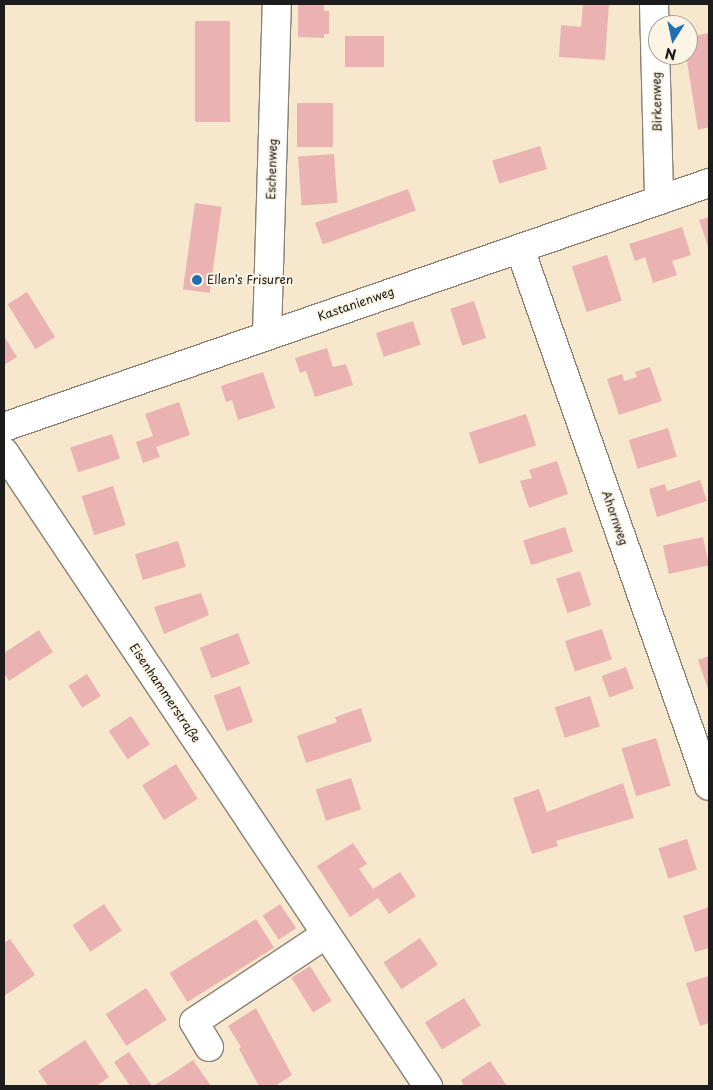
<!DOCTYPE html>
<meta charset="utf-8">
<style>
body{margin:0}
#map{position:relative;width:713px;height:1090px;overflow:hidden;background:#f6e7cd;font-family:"Playpen Sans",sans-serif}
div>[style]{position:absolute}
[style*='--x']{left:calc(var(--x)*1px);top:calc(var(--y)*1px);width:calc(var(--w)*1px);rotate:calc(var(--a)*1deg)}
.building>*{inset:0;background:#eab3b1;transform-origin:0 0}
.roads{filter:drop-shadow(1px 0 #898274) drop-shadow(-1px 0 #898274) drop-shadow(0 1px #898274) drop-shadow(0 -1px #898274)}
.minor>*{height:28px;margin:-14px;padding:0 14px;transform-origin:14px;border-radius:14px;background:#fff}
.dots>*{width:14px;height:14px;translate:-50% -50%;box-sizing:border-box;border:2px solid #fcf5e5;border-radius:50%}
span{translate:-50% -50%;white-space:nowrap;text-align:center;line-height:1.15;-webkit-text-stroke:4px #fcf5e5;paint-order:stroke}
.street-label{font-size:12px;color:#1c1c1c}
.poi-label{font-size:12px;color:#1c1c1c}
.left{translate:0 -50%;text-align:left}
.frame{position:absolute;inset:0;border:5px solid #1c1c1c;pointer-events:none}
.north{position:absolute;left:648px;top:15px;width:50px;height:50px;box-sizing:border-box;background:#fcf5e5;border:1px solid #a29e95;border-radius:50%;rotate:190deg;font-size:14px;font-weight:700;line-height:20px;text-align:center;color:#1c1c1c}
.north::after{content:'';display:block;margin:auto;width:18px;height:22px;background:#1f6fb2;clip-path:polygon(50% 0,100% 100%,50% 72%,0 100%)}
</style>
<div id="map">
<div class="building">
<i style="clip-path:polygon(298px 4px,324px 4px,324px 11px,329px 11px,329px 34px,324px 34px,324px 38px,298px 37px)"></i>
<i style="clip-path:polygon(583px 4px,609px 4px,605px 60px,559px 57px,561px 25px,581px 27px)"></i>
<i style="left:195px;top:21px;width:35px;height:101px"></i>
<i style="clip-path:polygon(709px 33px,709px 127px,698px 130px,686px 55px,688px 37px)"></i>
<i style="left:345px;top:36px;width:39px;height:31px"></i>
<i style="left:297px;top:103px;width:36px;height:44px"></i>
<i style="left:540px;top:146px;width:24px;height:50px;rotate:73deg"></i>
<i style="left:334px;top:154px;width:49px;height:36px;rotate:86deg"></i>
<i style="left:408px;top:189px;width:23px;height:99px;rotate:70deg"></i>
<i style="left:195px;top:203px;width:27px;height:87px;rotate:8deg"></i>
<i style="clip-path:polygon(709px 217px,709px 249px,699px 220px)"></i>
<i style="clip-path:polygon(682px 227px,691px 255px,672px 261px,677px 275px,653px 283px,645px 257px,635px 261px,629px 244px)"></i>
<i style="left:607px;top:255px;width:48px;height:37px;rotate:72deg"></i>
<i style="left:27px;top:292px;width:53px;height:23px;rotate:58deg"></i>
<i style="left:474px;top:301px;width:39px;height:25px;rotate:72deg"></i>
<i style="left:413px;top:321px;width:25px;height:39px;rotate:72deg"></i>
<i style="clip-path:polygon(4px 336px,17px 357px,4px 365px)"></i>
<i style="clip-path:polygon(327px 348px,333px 367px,346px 364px,353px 385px,315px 397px,306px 371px,300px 373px,295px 358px)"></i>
<i style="clip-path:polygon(650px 367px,662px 401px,619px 415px,607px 379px,622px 374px,624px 381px,637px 377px,635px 372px)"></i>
<i style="clip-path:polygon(263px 372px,275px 408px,238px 420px,232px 400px,226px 402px,221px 386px)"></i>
<i style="clip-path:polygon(179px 402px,190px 435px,156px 447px,160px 457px,143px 463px,136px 442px,153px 436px,145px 414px)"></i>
<i style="left:526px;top:414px;width:33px;height:60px;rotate:72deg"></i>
<i style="left:668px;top:428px;width:30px;height:41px;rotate:73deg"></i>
<i style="left:112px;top:434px;width:26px;height:44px;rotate:72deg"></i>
<i style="clip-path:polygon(557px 461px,568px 494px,529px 508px,520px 481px,532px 478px,529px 470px)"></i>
<i style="clip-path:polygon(700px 480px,707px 501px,657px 517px,649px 489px,665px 484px,667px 491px)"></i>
<i style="left:113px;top:486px;width:41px;height:33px;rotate:72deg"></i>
<i style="left:565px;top:527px;width:26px;height:44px;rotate:72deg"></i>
<i style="left:703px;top:537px;width:29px;height:41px;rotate:78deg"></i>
<i style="left:178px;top:541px;width:27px;height:45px;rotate:73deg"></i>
<i style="left:580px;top:571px;width:36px;height:25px;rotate:72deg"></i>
<i style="clip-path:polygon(201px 593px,209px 615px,164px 634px,154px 607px)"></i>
<i style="left:602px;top:629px;width:32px;height:39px;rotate:72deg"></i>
<i style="clip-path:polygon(39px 630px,53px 652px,9px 681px,4px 673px,4px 653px)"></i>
<i style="left:238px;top:633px;width:33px;height:41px;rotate:69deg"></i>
<i style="clip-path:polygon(709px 656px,709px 692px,698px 660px)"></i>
<i style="left:626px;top:667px;width:23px;height:26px;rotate:70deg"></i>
<i style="left:87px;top:674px;width:26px;height:22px;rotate:58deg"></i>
<i style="left:240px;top:686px;width:38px;height:28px;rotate:70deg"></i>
<i style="left:590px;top:696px;width:32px;height:37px;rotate:72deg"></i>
<i style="clip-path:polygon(361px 708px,372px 741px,306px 763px,297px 736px,337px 722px,335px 717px)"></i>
<i style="left:131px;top:716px;width:34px;height:27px;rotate:56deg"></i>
<i style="left:656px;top:738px;width:50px;height:36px;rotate:73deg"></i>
<i style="left:176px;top:764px;width:41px;height:40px;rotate:58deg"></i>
<i style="left:351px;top:778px;width:33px;height:37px;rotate:72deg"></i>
<i style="clip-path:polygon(623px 783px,634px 818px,556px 841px,558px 846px,532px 854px,513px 798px,539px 789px,547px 812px)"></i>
<i style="left:687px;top:839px;width:32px;height:30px;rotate:72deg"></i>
<i style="clip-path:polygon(353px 843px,367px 864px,359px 869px,373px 889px,400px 872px,416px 896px,389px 914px,378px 898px,350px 917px,317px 866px)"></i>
<i style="left:104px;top:904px;width:32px;height:38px;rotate:56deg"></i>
<i style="left:280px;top:904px;width:29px;height:21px;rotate:56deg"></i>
<i style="clip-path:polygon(709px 907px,709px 948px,695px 952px,683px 916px)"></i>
<i style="left:256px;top:919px;width:34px;height:102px;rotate:58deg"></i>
<i style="left:420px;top:938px;width:32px;height:44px;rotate:56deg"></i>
<i style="clip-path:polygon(10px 939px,35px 975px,4px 996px,4px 943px)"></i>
<i style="left:310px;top:966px;width:41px;height:22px;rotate:58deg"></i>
<i style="clip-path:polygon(709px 976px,709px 1023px,700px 1026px,686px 983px)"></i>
<i style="left:146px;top:988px;width:38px;height:48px;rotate:57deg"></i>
<i style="left:464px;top:998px;width:32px;height:46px;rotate:58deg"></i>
<i style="clip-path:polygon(256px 1008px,292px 1075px,275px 1086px,259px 1086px,239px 1049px,241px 1047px,228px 1026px)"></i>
<i style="clip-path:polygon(85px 1040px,109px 1077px,96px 1086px,48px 1086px,38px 1071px)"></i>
<i style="clip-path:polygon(129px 1052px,152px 1086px,130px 1086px,114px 1062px)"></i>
<i style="clip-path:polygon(193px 1060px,211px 1086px,153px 1086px,174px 1073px)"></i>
<i style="clip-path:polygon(490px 1061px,507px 1086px,464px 1086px,461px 1080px)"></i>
</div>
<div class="roads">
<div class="minor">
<i style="--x:654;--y:4;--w:196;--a:88.5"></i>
<i style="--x:520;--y:249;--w:569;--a:70.61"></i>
<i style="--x:267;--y:334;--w:330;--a:-88.3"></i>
<i style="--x:4;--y:427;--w:746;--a:-19.09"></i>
<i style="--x:4;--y:452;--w:763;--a:56.23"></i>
<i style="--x:209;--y:1047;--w:29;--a:-121"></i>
<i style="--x:194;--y:1022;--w:157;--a:-33.6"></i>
</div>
</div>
<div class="dots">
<i style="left:197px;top:280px;background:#1f6fb2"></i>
</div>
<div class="street-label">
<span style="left:657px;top:102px;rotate:-91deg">Birkenweg</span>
<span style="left:272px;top:169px;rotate:-88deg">Eschenweg</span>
<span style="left:356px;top:304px;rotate:-19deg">Kastanienweg</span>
<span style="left:615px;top:518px;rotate:71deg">Ahornweg</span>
<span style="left:165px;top:693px;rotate:56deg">Eisenhammerstraße</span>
</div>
<div class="poi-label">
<span class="left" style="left:207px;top:280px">Ellen's Frisuren</span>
</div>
<div class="frame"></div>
<div class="north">N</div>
</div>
